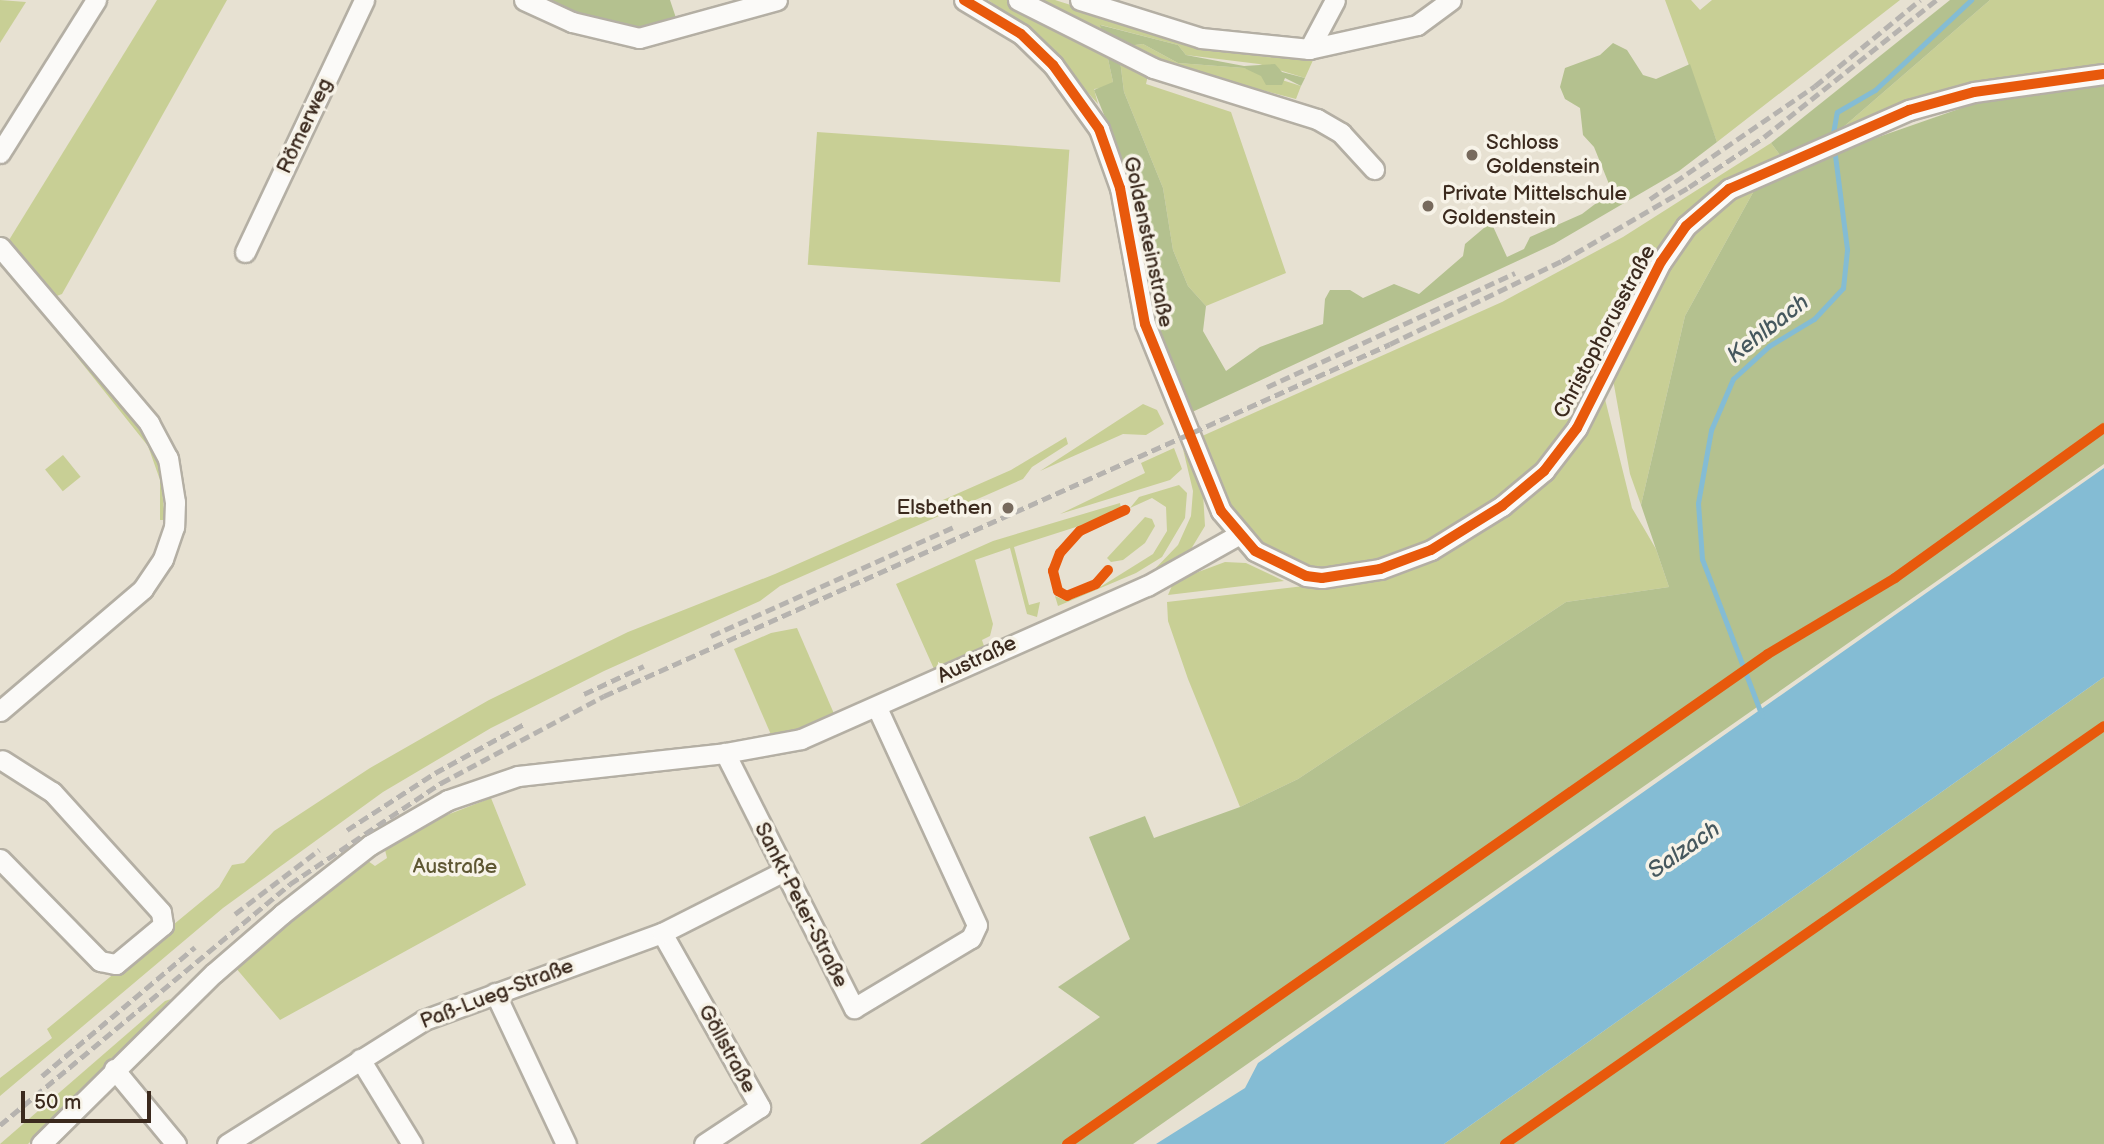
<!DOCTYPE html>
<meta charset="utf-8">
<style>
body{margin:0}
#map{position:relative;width:2104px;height:1144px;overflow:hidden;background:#e7e1d2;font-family:"Balsamiq Sans",sans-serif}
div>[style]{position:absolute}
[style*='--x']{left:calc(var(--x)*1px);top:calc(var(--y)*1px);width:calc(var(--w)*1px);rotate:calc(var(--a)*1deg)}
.green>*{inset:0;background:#c8cf95;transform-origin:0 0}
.forest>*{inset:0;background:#b4c18f}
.water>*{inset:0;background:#84bcd4}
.stream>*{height:5px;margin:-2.5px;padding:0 2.5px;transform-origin:2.5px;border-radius:2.5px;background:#84bcd4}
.roads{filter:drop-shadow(2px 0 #b4afa4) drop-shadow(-2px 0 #b4afa4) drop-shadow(0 2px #b4afa4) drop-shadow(0 -2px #b4afa4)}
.minor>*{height:19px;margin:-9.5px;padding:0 9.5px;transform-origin:9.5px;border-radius:9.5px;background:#fbfaf8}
.rail>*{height:5px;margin-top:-2.5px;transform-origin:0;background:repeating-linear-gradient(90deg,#b6b3af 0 10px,transparent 0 15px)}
.cycleway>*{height:10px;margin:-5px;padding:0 5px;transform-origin:5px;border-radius:5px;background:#e8590c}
.dots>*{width:19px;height:19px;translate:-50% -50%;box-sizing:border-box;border:4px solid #f7f3e8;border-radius:50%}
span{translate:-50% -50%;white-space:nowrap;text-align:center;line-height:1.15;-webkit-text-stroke:7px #f7f3e8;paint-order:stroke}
.street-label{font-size:21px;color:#3b2a1e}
.poi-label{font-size:21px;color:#3b2a1e}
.left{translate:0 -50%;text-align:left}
.right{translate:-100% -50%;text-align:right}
.park-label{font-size:21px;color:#5e5733}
.water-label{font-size:23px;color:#46585e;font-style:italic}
.scale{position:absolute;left:21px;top:1091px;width:130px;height:32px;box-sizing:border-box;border:4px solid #3b2a1e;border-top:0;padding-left:9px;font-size:21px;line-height:24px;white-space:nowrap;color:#3b2a1e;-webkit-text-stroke:5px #f7f3e8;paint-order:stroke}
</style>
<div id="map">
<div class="green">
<i style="clip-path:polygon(0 0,26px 2px,0 43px)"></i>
<i style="clip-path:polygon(157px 0,227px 0,62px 294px,54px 297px,9px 240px)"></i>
<i style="clip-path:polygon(988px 0,1008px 0,1107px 54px,1113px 82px,1110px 87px,1094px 89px,1098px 104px,1036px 34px)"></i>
<i style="clip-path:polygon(1026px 0,1055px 0,1200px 46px,1265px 57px,1314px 58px,1305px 78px,1259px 64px,1186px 55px,1178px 45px,1101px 25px,1105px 42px)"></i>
<i style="clip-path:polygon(1665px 0,1691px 0,1700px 10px,1712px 0,1900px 0,1717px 142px)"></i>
<i style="clip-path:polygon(1990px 0,2104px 0,2104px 64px,1962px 86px,1841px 129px)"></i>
<i style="clip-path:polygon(1143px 44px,1178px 63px,1244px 68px,1301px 86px,1296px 99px,1152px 62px,1119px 47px)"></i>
<i style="clip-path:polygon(1120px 60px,1149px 71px,1146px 84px,1231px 112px,1286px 273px,1206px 306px,1188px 286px,1173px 250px,1163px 188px,1124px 92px)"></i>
<i style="left:817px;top:132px;width:253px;height:133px;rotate:4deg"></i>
<i style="clip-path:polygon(1771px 143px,1780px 155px,1725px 182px,1683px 216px,1575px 413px,1527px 475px,1478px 510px,1412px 549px,1363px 564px,1309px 568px,1262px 544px,1234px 512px,1200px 437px,1502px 302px,1623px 237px)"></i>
<i style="clip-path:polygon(1761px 178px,1685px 316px,1641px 505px,1630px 474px,1612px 374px,1673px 256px,1710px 211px)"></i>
<i style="clip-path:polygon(60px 329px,141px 427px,159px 459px,165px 520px,160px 520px,160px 480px,148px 446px,57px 332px)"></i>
<i style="clip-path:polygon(1604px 395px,1632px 508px,1656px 549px,1669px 587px,1566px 602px,1298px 779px,1240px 807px,1188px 679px,1168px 621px,1167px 602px,1398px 575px,1468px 537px)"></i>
<i style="clip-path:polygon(1143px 404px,1157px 410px,1164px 424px,1146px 435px,1123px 434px,1040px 471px)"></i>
<i style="clip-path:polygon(1066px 437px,1068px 444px,1032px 467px,1023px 479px,780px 586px,760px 601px,604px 671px,491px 728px,383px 792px,223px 908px,0 1096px,0 1078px,52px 1038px,47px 1029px,219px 887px,232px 865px,244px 863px,274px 831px,370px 768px,489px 700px,628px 632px,775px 574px,1011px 470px)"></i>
<i style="clip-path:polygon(1174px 448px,1182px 469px,1170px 480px,1060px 514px,1145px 473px,1141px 463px)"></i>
<i style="clip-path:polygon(1183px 449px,1203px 493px,1205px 526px,1188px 554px,1149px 575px,1178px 545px,1191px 516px,1193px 491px)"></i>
<i style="left:63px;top:455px;width:28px;height:23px;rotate:51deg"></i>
<i style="clip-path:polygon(1179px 485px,1187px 493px,1185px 518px,1162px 557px,1136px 573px,1058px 606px,1055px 596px,1066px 601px,1097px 589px,1153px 554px,1167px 531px,1166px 507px,1152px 498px,1130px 508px,1139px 497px)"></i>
<i style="clip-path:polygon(1120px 503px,1121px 509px,1104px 518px,1014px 547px,1029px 605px,1040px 602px,1037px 617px,1027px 614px,1010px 548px,975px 560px,993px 624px,990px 636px,982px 640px,985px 649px,934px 669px,896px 584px,993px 541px)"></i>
<i style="clip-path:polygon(1145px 517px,1152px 519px,1155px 526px,1145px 543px,1123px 560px,1111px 562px,1107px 558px)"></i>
<i style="clip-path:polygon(1225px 562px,1246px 563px,1284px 581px,1168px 595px,1174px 581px)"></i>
<i style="clip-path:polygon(797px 628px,835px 716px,772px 737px,734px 649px,771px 633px)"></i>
<i style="clip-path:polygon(491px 798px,526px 885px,280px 1020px,235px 967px,368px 861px,375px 866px,387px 858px,385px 850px,434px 820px)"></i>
<i style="clip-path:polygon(171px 999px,28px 1144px,0 1144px,165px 1001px)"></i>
</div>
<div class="forest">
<i style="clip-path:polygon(535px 0,670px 0,677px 21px,632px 32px)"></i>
<i style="clip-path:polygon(1950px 0,1990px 0,1841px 129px,1780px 155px,1771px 143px)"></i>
<i style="clip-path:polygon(1100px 25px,1178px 45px,1186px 55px,1244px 66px,1275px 64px,1282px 72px,1305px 78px,1301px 86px,1285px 78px,1282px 85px,1266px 85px,1261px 76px,1244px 68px,1178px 63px,1143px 44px,1119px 47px,1105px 42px)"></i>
<i style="clip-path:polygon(1613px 43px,1627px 50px,1643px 75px,1656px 79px,1690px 64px,1717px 142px,1679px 171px,1554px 244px,1190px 413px,1165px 356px,1146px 293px,1129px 177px,1094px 90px,1113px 82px,1107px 54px,1120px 60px,1124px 92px,1163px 188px,1173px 250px,1188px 286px,1206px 306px,1203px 331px,1226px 371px,1260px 347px,1323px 324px,1325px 299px,1330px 290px,1350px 290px,1363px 298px,1394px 284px,1419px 294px,1463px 256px,1465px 244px,1491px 222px,1507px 257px,1524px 249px,1530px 237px,1582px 214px,1603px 198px,1611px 189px,1594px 147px,1583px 135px,1580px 108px,1565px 99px,1560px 87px,1565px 68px,1600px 55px)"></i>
<i style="clip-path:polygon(2104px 84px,2104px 464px,1133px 1144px,920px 1144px,1100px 1017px,1058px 987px,1130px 939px,1089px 837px,1145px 816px,1154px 838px,1240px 807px,1298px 779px,1566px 602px,1669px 587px,1641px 505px,1685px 316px,1761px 178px,1976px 103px)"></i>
<i style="clip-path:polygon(2104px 677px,2104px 1144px,1444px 1144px)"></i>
</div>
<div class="water">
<i style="clip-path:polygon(2104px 468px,2104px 677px,1444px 1144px,1156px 1144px,1245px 1088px,1258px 1063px)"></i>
</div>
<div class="stream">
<i style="--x:1832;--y:139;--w:27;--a:-80"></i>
<i style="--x:1837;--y:112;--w:44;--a:-30.1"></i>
<i style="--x:1875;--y:90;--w:132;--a:-43.2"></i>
<i style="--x:1762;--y:716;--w:168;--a:-110.9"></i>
<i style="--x:1702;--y:559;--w:56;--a:-94.1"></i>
<i style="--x:1698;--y:503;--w:74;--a:-79.9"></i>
<i style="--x:1711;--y:430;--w:56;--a:-66.7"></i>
<i style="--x:1733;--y:379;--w:49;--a:-42.5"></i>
<i style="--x:1769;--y:346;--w:52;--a:-31"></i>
<i style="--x:1814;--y:319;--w:42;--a:-46.9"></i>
<i style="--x:1843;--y:288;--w:39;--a:-84"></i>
<i style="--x:1847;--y:249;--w:102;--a:-97.3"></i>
</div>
<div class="roads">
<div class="minor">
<i style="--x:524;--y:0;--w:53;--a:24.6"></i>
<i style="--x:572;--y:22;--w:69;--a:13.4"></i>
<i style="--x:639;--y:38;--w:143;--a:-15.4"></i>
<i style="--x:964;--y:0;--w:66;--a:30.8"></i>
<i style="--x:1021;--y:34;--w:45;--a:44.1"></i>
<i style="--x:1053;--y:65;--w:79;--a:54.3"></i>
<i style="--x:1099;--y:129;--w:63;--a:70.4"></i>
<i style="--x:1120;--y:188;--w:138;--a:79.6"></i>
<i style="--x:1145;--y:324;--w:202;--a:67.9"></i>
<i style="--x:1221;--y:511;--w:52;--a:49.6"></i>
<i style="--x:1255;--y:551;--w:57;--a:26.1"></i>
<i style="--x:1306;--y:576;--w:16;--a:7"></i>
<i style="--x:1322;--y:578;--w:59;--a:-8.8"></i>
<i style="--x:1380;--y:569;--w:54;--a:-20.4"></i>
<i style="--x:1431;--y:550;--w:84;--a:-31.8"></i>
<i style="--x:1502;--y:506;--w:55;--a:-39.8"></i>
<i style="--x:1544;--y:471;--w:54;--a:-52.5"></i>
<i style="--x:1577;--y:428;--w:186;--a:-63.2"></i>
<i style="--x:1661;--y:262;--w:44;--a:-55.2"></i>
<i style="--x:1686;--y:226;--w:57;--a:-40.7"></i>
<i style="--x:1729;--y:189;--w:197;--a:-23.7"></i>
<i style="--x:1909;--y:110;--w:67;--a:-15.5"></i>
<i style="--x:1974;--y:92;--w:131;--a:-7.9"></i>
<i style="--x:1018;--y:0;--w:151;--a:26.7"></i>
<i style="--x:1153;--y:68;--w:172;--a:17.3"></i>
<i style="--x:1317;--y:119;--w:28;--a:30"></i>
<i style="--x:1341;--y:133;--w:49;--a:47.5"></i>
<i style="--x:1080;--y:0;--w:127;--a:17.4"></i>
<i style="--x:1201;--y:38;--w:109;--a:5.8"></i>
<i style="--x:1309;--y:49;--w:111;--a:-12.5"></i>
<i style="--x:1417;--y:25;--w:42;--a:-36.3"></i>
<i style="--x:1309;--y:49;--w:55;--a:-62"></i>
<i style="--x:0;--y:153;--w:181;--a:-57.9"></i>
<i style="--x:0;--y:247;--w:231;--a:49.7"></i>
<i style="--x:149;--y:423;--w:40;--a:62"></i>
<i style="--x:168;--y:458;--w:45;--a:81"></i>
<i style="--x:175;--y:502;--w:25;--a:92"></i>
<i style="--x:174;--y:527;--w:34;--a:109"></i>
<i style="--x:163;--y:559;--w:36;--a:124"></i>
<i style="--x:143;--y:589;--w:188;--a:139.5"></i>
<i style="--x:245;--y:252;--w:279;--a:-64.7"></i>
<i style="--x:725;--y:753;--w:286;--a:63.2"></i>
<i style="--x:854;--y:1008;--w:136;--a:-30.9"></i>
<i style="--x:971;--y:938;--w:14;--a:-65"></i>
<i style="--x:977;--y:925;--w:239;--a:-114.7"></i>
<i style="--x:0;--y:859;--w:143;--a:45.6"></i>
<i style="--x:100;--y:961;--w:16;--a:11"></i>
<i style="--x:116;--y:964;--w:61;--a:-39.7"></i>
<i style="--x:163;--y:925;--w:13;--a:-99"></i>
<i style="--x:161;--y:912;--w:162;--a:-132.2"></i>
<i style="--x:52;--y:792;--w:59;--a:-147.4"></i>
<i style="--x:662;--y:933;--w:200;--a:60.6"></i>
<i style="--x:760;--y:1107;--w:67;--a:146.5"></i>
<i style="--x:495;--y:993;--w:167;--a:64.8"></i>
<i style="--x:360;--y:1059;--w:100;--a:58.5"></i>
<i style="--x:114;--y:1069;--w:97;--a:50.4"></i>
<i style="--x:41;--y:1144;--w:243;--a:-44.7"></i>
<i style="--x:214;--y:973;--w:90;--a:-40.9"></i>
<i style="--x:282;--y:914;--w:112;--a:-38.1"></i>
<i style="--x:370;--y:845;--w:90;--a:-30"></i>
<i style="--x:448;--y:800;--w:74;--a:-18.9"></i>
<i style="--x:518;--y:776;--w:208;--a:-6.3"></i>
<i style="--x:725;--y:753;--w:77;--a:-10.4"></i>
<i style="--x:801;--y:739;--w:378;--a:-23.9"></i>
<i style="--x:1147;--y:586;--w:104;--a:-29.3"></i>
<i style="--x:227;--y:1144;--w:233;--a:-32.2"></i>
<i style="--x:424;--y:1020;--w:253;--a:-20.1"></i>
<i style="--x:662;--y:933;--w:135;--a:-26.9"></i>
</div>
</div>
<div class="rail">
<i style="--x:1650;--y:199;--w:200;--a:-34.4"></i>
<i style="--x:1815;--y:86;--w:136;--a:-39.3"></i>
<i style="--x:1267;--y:387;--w:273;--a:-24.7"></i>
<i style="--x:711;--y:636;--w:266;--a:-24.2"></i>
<i style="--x:584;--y:694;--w:66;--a:-25"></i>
<i style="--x:347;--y:830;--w:105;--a:-32.9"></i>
<i style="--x:435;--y:773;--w:102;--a:-28.8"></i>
<i style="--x:235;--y:914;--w:106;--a:-37.3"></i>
<i style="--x:42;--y:1076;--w:200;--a:-40.1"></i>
<i style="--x:0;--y:1125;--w:377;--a:-39.7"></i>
<i style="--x:290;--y:884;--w:182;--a:-33.8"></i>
<i style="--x:441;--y:783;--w:185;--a:-28.1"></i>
<i style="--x:604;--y:696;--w:861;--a:-24.12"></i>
<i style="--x:1390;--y:344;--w:191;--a:-25.8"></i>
<i style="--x:1562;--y:261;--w:147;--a:-30.2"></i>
<i style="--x:1689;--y:187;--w:90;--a:-33.7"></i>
<i style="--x:1764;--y:137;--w:220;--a:-38.5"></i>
</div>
<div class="cycleway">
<i style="--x:964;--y:0;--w:66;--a:30.8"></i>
<i style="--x:1021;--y:34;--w:45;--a:44.1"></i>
<i style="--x:1053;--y:65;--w:79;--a:54.3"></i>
<i style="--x:1099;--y:129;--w:63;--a:70.4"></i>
<i style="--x:1120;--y:188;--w:138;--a:79.6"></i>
<i style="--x:1145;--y:324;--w:202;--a:67.9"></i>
<i style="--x:1221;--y:511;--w:52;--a:49.6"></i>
<i style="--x:1255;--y:551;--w:57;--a:26.1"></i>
<i style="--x:1306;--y:576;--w:16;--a:7"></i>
<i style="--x:1322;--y:578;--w:59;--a:-8.8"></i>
<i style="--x:1380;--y:569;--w:54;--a:-20.4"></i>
<i style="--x:1431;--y:550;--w:84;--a:-31.8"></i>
<i style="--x:1502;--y:506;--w:55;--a:-39.8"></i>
<i style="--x:1544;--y:471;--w:54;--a:-52.5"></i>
<i style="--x:1577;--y:428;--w:186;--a:-63.2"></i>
<i style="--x:1661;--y:262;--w:44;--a:-55.2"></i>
<i style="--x:1686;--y:226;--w:57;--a:-40.7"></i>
<i style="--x:1729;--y:189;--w:197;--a:-23.7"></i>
<i style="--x:1909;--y:110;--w:67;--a:-15.5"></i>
<i style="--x:1974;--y:92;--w:131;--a:-7.9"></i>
<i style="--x:1108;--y:570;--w:18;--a:131"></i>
<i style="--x:1096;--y:584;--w:31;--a:158"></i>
<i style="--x:1067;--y:596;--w:10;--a:-151"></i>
<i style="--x:1058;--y:591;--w:21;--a:-104"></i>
<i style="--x:1053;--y:571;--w:19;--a:-69"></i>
<i style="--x:1060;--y:553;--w:30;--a:-48"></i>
<i style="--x:1080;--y:531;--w:50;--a:-25"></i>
<i style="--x:1067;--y:1144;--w:855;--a:-34.95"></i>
<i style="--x:1768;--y:654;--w:148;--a:-30.9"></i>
<i style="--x:1895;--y:578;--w:257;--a:-35.7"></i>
<i style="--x:1505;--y:1144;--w:730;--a:-34.91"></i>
</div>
<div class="dots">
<i style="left:1472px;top:155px;background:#776a5d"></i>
<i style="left:1428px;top:206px;background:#776a5d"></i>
<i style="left:1008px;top:508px;background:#776a5d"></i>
</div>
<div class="street-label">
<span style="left:305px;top:126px;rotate:-65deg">Römerweg</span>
<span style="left:1148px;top:242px;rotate:78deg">Goldensteinstraße</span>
<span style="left:1605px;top:332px;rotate:-62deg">Christophorusstraße</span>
<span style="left:977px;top:660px;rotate:-25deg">Austraße</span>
<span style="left:801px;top:905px;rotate:63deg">Sankt-Peter-Straße</span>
<span style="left:497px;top:994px;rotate:-21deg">Paß-Lueg-Straße</span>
<span style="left:727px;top:1049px;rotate:61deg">Göllstraße</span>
</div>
<div class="poi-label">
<span class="left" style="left:1486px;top:155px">Schloss<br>Goldenstein</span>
<span class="left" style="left:1442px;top:206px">Private Mittelschule<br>Goldenstein</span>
<span class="right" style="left:992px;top:508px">Elsbethen</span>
</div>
<div class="park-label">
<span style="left:455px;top:867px">Austraße</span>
</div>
<div class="water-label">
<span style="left:1768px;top:329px;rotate:-38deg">Kehlbach</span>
<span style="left:1684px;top:850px;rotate:-35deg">Salzach</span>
</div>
<div class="scale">50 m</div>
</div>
